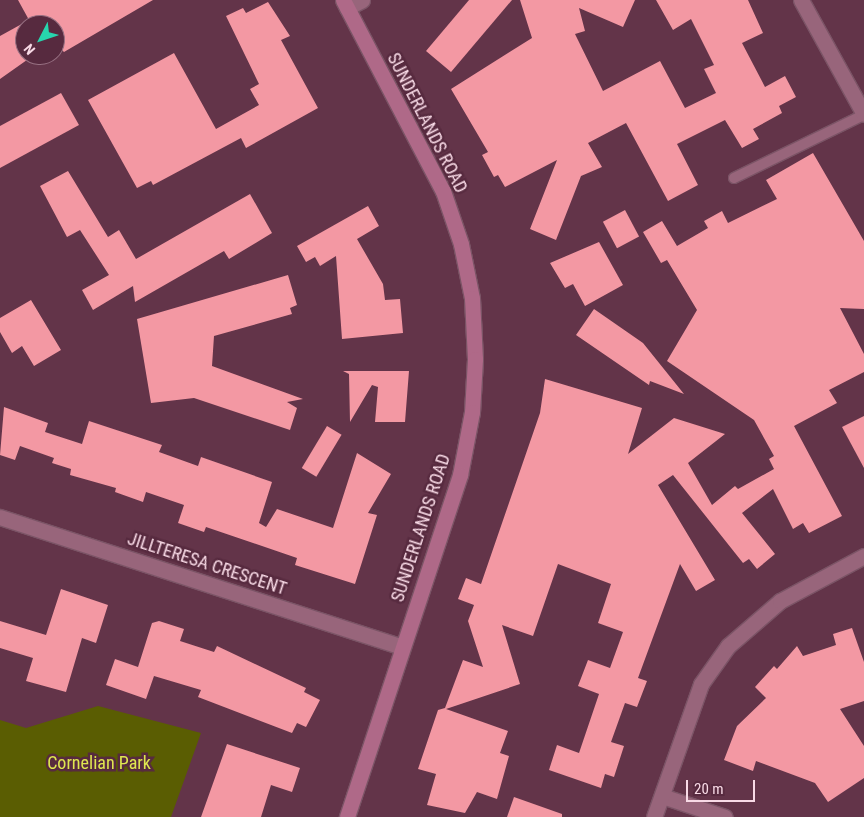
<!DOCTYPE html>
<style>
body{margin:0}
#map{position:relative;width:864px;height:817px;overflow:hidden;background:#633449;font-family:"Roboto Condensed",sans-serif}
div>[style]{position:absolute}
[style*='--x']{left:calc(var(--x)*1px);top:calc(var(--y)*1px);width:calc(var(--w)*1px);rotate:calc(var(--a)*1deg)}
.green>*{inset:0;background:#5a5d02}
.building>*{inset:0;background:#f398a3;transform-origin:0 0}
.roads{filter:drop-shadow(1px 0 #7b5466) drop-shadow(-1px 0 #7b5466) drop-shadow(0 1px #7b5466) drop-shadow(0 -1px #7b5466)}
.lane>*{height:10px;margin:-5px;padding:0 5px;transform-origin:5px;border-radius:5px;background:#98657b}
.street>*{height:15px;margin:-7.5px;padding:0 7.5px;transform-origin:7.5px;border-radius:7.5px;background:#98657b}
.secondary>*{height:15px;margin:-7.5px;padding:0 7.5px;transform-origin:7.5px;border-radius:7.5px;background:#af6988}
span{translate:-50% -50%;white-space:nowrap;text-align:center;line-height:1.15;-webkit-text-stroke:5px #572a3f;paint-order:stroke}
.street-label{font-size:18px;color:#f8dae6}
.park-label{font-size:18px;color:#dfe750}
.north{position:absolute;left:15px;top:15px;width:50px;height:50px;box-sizing:border-box;background:#572a3f;border:1px solid #977082;border-radius:50%;rotate:229deg;font-size:14px;font-weight:700;line-height:20px;text-align:center;color:#f8dae6}
.north::after{content:'';display:block;margin:auto;width:18px;height:22px;background:#27d5ad;clip-path:polygon(50% 0,100% 100%,50% 72%,0 100%)}
.scale{position:absolute;left:686px;top:780px;width:69px;height:22px;box-sizing:border-box;border:2px solid #f8dae6;border-top:0;padding-left:6px;font-size:15px;line-height:18px;white-space:nowrap;color:#f8dae6;-webkit-text-stroke:4px #572a3f;paint-order:stroke}
</style>
<div id="map">
<div class="green">
<i style="clip-path:polygon(98px 706px,201px 733px,171px 817px,0 817px,0 720px,26px 728px)"></i>
</div>
<div class="building">
<i style="clip-path:polygon(18px 0,153px 0,64px 52px,55px 43px,55px 25px,25px 25px,25px 55px,34px 55px,0 79px,0 36px,29px 20px)"></i>
<i style="clip-path:polygon(469px 0,512px 0,451px 72px,426px 51px)"></i>
<i style="clip-path:polygon(520px 0,635px 0,623px 27px,579px 8px,585px 31px,575px 34px,603px 91px,660px 61px,685px 108px,716px 93px,704px 69px,714px 65px,691px 19px,673px 30px,656px 0,748px 0,763px 33px,742px 43px,765px 87px,785px 76px,796px 97px,779px 106px,782px 113px,753px 129px,759px 139px,742px 148px,725px 120px,677px 144px,698px 185px,668px 201px,626px 123px,588px 143px,602px 167px,581px 176px,556px 240px,530px 229px,557px 160px,505px 187px,498px 175px,494px 177px,482px 155px,488px 152px,451px 89px,532px 38px)"></i>
<i style="clip-path:polygon(268px 2px,290px 36px,281px 40px,318px 108px,246px 148px,241px 138px,153px 185px,151px 181px,137px 188px,88px 100px,174px 53px,216px 129px,259px 105px,250px 89px,259px 84px,226px 16px,243px 8px,246px 13px)"></i>
<i style="clip-path:polygon(61px 93px,79px 125px,0 168px,0 126px)"></i>
<i style="clip-path:polygon(813px 153px,864px 241px,864px 309px,840px 308px,864px 354px,864px 372px,829px 390px,837px 403px,794px 426px,842px 516px,809px 533px,803px 523px,793px 529px,773px 489px,742px 513px,775px 554px,757px 569px,749px 559px,743px 563px,673px 475px,658px 485px,715px 580px,696px 591px,680px 564px,638px 678px,647px 681px,637px 707px,625px 703px,611px 742px,624px 746px,614px 777px,605px 774px,601px 788px,549px 770px,557px 745px,579px 753px,599px 694px,578px 686px,588px 660px,610px 668px,623px 632px,598px 623px,611px 584px,558px 564px,533px 636px,502px 625px,520px 684px,446px 709px,508px 731px,500px 753px,509px 756px,497px 799px,477px 792px,465px 813px,427px 805px,436px 774px,418px 769px,438px 710px,445px 708px,463px 660px,483px 667px,468px 621px,474px 605px,458px 599px,466px 578px,481px 584px,540px 413px,545px 379px,642px 408px,628px 454px,674px 418px,725px 434px,688px 463px,712px 505px,735px 486px,738px 489px,774px 469px,769px 459px,774px 456px,754px 420px,667px 361px,697px 310px,667px 260px,661px 263px,643px 232px,662px 221px,677px 246px,708px 228px,704px 221px,722px 211px,728px 223px,777px 199px,766px 180px)"></i>
<i style="clip-path:polygon(68px 171px,108px 237px,119px 230px,136px 259px,250px 194px,272px 233px,229px 259px,224px 251px,135px 302px,133px 286px,93px 310px,82px 290px,109px 275px,80px 230px,67px 237px,40px 186px)"></i>
<i style="clip-path:polygon(368px 206px,379px 226px,357px 239px,383px 284px,385px 300px,400px 299px,403px 333px,342px 339px,336px 256px,320px 266px,315px 257px,306px 262px,297px 246px)"></i>
<i style="left:625px;top:210px;width:30px;height:25px;rotate:62deg"></i>
<i style="clip-path:polygon(599px 242px,623px 285px,585px 306px,573px 284px,565px 288px,550px 263px)"></i>
<i style="clip-path:polygon(288px 275px,297px 305px,290px 308px,292px 314px,214px 336px,212px 366px,303px 399px,287px 402px,297px 408px,290px 430px,194px 398px,151px 403px,137px 319px)"></i>
<i style="clip-path:polygon(31px 300px,61px 350px,34px 366px,22px 346px,12px 353px,0 332px,0 318px)"></i>
<i style="clip-path:polygon(594px 309px,643px 343px,684px 394px,650px 381px,649px 385px,576px 335px)"></i>
<i style="clip-path:polygon(343px 371px,409px 371px,405px 422px,375px 422px,378px 387px,372px 385px,350px 422px,349px 374px)"></i>
<i style="clip-path:polygon(4px 407px,48px 423px,45px 432px,82px 444px,89px 421px,162px 445px,159px 452px,198px 466px,201px 457px,272px 482px,259px 523px,266px 527px,277px 509px,333px 528px,357px 453px,391px 474px,368px 513px,377px 515px,355px 584px,295px 565px,297px 558px,206px 527px,204px 532px,178px 523px,184px 505px,146px 492px,143px 502px,115px 492px,116px 488px,70px 475px,71px 469px,52px 463px,54px 458px,20px 446px,15px 460px,0 455px)"></i>
<i style="clip-path:polygon(864px 416px,864px 468px,842px 427px)"></i>
<i style="left:327px;top:426px;width:17px;height:49px;rotate:31deg"></i>
<i style="clip-path:polygon(61px 589px,108px 605px,96px 643px,82px 638px,66px 692px,26px 681px,33px 658px,0 648px,0 621px,46px 635px)"></i>
<i style="clip-path:polygon(159px 621px,184px 629px,180px 641px,214px 652px,217px 646px,306px 688px,304px 692px,320px 700px,306px 727px,297px 723px,292px 733px,198px 697px,201px 690px,154px 676px,146px 699px,106px 685px,115px 659px,138px 667px,152px 623px)"></i>
<i style="clip-path:polygon(852px 628px,864px 662px,864px 701px,840px 709px,864px 746px,864px 778px,828px 802px,815px 783px,756px 761px,753px 771px,724px 760px,737px 726px,766px 698px,755px 687px,774px 666px,777px 669px,797px 646px,803px 656px,836px 645px,833px 634px)"></i>
<i style="clip-path:polygon(227px 744px,300px 768px,292px 792px,271px 785px,261px 817px,201px 817px)"></i>
<i style="clip-path:polygon(514px 797px,562px 814px,562px 817px,507px 817px)"></i>
</div>
<div class="roads">
<div class="lane">
<i style="--x:734;--y:178;--w:144;--a:-25.9"></i>
</div>
<div class="street">
<i style="--x:801;--y:0;--w:130;--a:61.1"></i>
<i style="--x:347;--y:8;--w:17;--a:-28"></i>
<i style="--x:0;--y:517;--w:422;--a:17.9"></i>
<i style="--x:662;--y:796;--w:66;--a:18.4"></i>
<i style="--x:654;--y:817;--w:141;--a:-70.5"></i>
<i style="--x:701;--y:684;--w:47;--a:-54.6"></i>
<i style="--x:728;--y:646;--w:69;--a:-40.9"></i>
<i style="--x:780;--y:601;--w:95;--a:-28.2"></i>
</div>
<div class="secondary">
<i style="--x:343;--y:0;--w:216;--a:62.4"></i>
<i style="--x:443;--y:191;--w:56;--a:71.2"></i>
<i style="--x:461;--y:244;--w:55;--a:78.5"></i>
<i style="--x:472;--y:298;--w:61;--a:87.2"></i>
<i style="--x:475;--y:359;--w:53;--a:93.2"></i>
<i style="--x:472;--y:412;--w:64;--a:100.8"></i>
<i style="--x:460;--y:475;--w:360;--a:108.3"></i>
</div>
</div>
<div class="street-label">
<span style="left:427px;top:123px;rotate:63deg">SUNDERLANDS ROAD</span>
<span style="left:421px;top:528px;rotate:-72deg">SUNDERLANDS ROAD</span>
<span style="left:207px;top:564px;rotate:18deg">JILLTERESA CRESCENT</span>
</div>
<div class="park-label">
<span style="left:99px;top:763px">Cornelian Park</span>
</div>
<div class="north">N</div>
<div class="scale">20 m</div>
</div>
